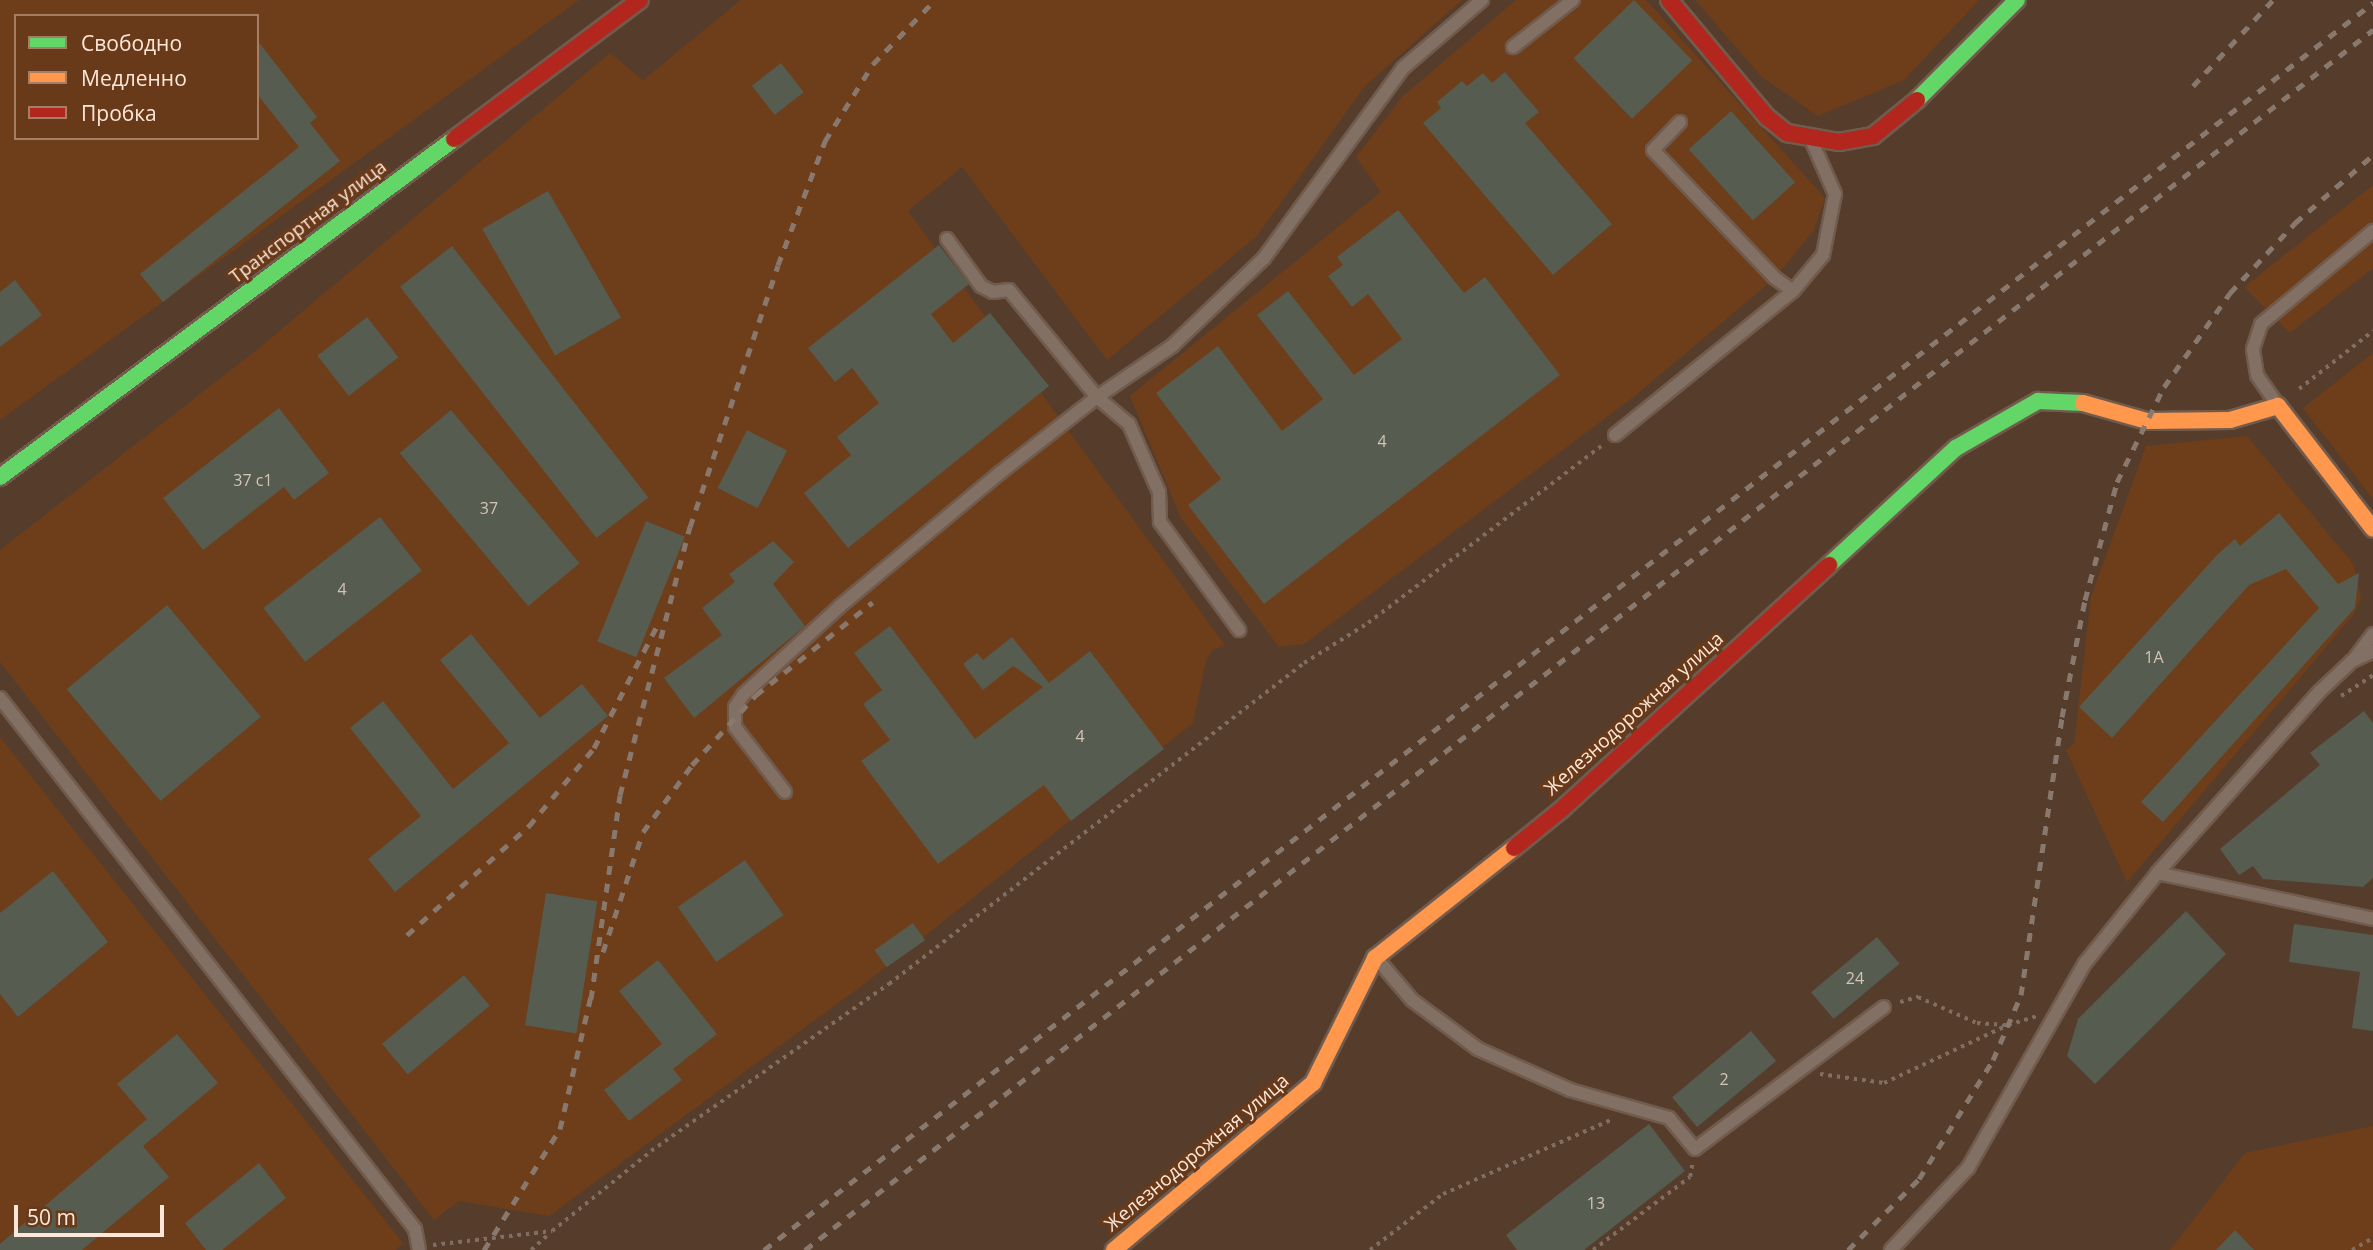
<!DOCTYPE html>
<meta charset="utf-8">
<style>
body{margin:0}
#map{position:relative;width:2373px;height:1250px;overflow:hidden;background:#563d2b;font-family:"Open Sans",sans-serif}
div>[style]{position:absolute}
[style*='--x']{left:calc(var(--x)*1px);top:calc(var(--y)*1px);width:calc(var(--w)*1px);rotate:calc(var(--a)*1deg)}
.built>*{inset:0;background:#6e3d1a}
.building>*{inset:0;background:#565c4f;transform-origin:0 0}
.path>*{height:3.5px;margin-top:-1.75px;transform-origin:0;background:repeating-linear-gradient(90deg,#806e63 0 3.5px,transparent 0 8.5px)}
.roads{filter:drop-shadow(2px 0 #705b4d) drop-shadow(-2px 0 #705b4d) drop-shadow(0 2px #705b4d) drop-shadow(0 -2px #705b4d)}
.lane>*{height:12px;margin:-6px;padding:0 6px;transform-origin:6px;border-radius:6px;background:#837064}
.fast>*{height:16px;margin:-8px;padding:0 8px;transform-origin:8px;border-radius:8px;background:#63d668}
.slow>*{height:16px;margin:-8px;padding:0 8px;transform-origin:8px;border-radius:8px;background:#ff974d}
.jam>*{height:16px;margin:-8px;padding:0 8px;transform-origin:8px;border-radius:8px;background:#b3261e}
.rail>*{height:5px;margin-top:-2.5px;transform-origin:0;background:repeating-linear-gradient(90deg,#89786d 0 9px,transparent 0 18px)}
span{translate:-50% -50%;white-space:nowrap;text-align:center;line-height:1.15;-webkit-text-stroke:6px #683a19;paint-order:stroke}
.number-label{font-size:16px;color:#d4c4b6}
.number-label span{-webkit-text-stroke-width:0}
.street-label{font-size:19px;color:#fee7d9}
.legend{position:absolute;left:14px;top:14px;width:245px;height:126px;box-sizing:border-box;background:#683a19;border:2px solid #a47f66;margin:0;padding:9px 12px;list-style:none;font-size:21px;color:#fee7d9}
.legend li{display:flex;align-items:center;gap:14px;height:35px}
.legend b{width:35px;border:2px solid #a47f66}
.scale{position:absolute;left:14px;top:1205px;width:150px;height:32px;box-sizing:border-box;border:4px solid #fee7d9;border-top:0;padding-left:9px;font-size:21px;line-height:24px;white-space:nowrap;color:#fee7d9;-webkit-text-stroke:5px #683a19;paint-order:stroke}
</style>
<div id="map">
<div class="built">
<i style="clip-path:polygon(evenodd,0 0,579px 0,0 420px,0 0,16px 16px,257px 16px,257px 138px,16px 138px,16px 16px)"></i>
<i style="clip-path:polygon(741px 0,1462px 0,1365px 86px,1257px 236px,1107px 360px,962px 167px,908px 211px,1225px 645px,1213px 650px,1206px 661px,1193px 723px,868px 981px,549px 1216px,459px 1201px,434px 1220px,0 662px,0 550px,258px 349px,610px 53px,643px 80px)"></i>
<i style="clip-path:polygon(1516px 0,1646px 0,1825px 198px,1814px 230px,1775px 278px,1636px 395px,1304px 644px,1279px 647px,1181px 518px,1130px 396px,1381px 192px,1356px 157px,1403px 96px)"></i>
<i style="clip-path:polygon(1695px 0,1979px 0,1904px 80px,1818px 116px,1762px 77px)"></i>
<i style="clip-path:polygon(2373px 185px,2373px 268px,2290px 333px,2244px 287px)"></i>
<i style="clip-path:polygon(2373px 353px,2373px 499px,2303px 408px)"></i>
<i style="clip-path:polygon(2247px 436px,2354px 565px,2361px 598px,2354px 614px,2127px 882px,2066px 750px,2074px 744px,2091px 597px,2146px 446px)"></i>
<i style="clip-path:polygon(0 737px,403px 1243px,396px 1250px,0 1250px)"></i>
<i style="clip-path:polygon(2373px 1126px,2373px 1250px,2170px 1250px,2245px 1153px)"></i>
</div>
<div class="building">
<i style="left:1634px;top:0;width:84px;height:84px;rotate:46deg"></i>
<i style="clip-path:polygon(257px 40px,317px 117px,310px 123px,340px 161px,163px 302px,140px 274px,299px 147px,257px 94px)"></i>
<i style="left:781px;top:63px;width:37px;height:37px;rotate:52deg"></i>
<i style="clip-path:polygon(1505px 72px,1539px 112px,1525px 123px,1612px 224px,1553px 275px,1423px 123px,1441px 108px,1437px 102px,1462px 81px,1467px 86px,1483px 73px,1492px 83px)"></i>
<i style="left:1731px;top:111px;width:96px;height:57px;rotate:48deg"></i>
<i style="left:548px;top:191px;width:146px;height:76px;rotate:60deg"></i>
<i style="clip-path:polygon(1398px 210px,1464px 293px,1485px 277px,1560px 375px,1264px 604px,1188px 505px,1221px 479px,1156px 393px,1218px 346px,1282px 431px,1323px 399px,1257px 315px,1288px 291px,1354px 375px,1402px 339px,1368px 294px,1352px 307px,1328px 276px,1343px 265px,1337px 257px)"></i>
<i style="clip-path:polygon(939px 245px,969px 284px,931px 314px,953px 343px,990px 313px,1049px 386px,848px 548px,804px 493px,851px 455px,837px 437px,879px 403px,852px 368px,835px 382px,808px 348px)"></i>
<i style="left:452px;top:246px;width:319px;height:66px;rotate:52deg"></i>
<i style="clip-path:polygon(15px 280px,42px 315px,0 347px,0 292px)"></i>
<i style="left:367px;top:317px;width:51px;height:63px;rotate:52deg"></i>
<i style="clip-path:polygon(279px 408px,329px 473px,294px 500px,284px 487px,203px 550px,163px 498px)"></i>
<i style="left:451px;top:410px;width:200px;height:67px;rotate:50deg"></i>
<i style="left:747px;top:430px;width:45px;height:65px;rotate:27deg"></i>
<i style="clip-path:polygon(2279px 513px,2338px 584px,2359px 573px,2355px 608px,2163px 822px,2141px 802px,2319px 608px,2286px 569px,2249px 585px,2112px 738px,2079px 707px,2218px 554px,2235px 539px,2240px 546px)"></i>
<i style="left:380px;top:517px;width:68px;height:148px;rotate:52deg"></i>
<i style="left:646px;top:521px;width:42px;height:130px;rotate:22deg"></i>
<i style="clip-path:polygon(773px 541px,794px 562px,773px 584px,805px 626px,694px 718px,664px 678px,722px 635px,702px 608px,735px 582px,729px 574px)"></i>
<i style="left:167px;top:605px;width:146px;height:131px;rotate:50deg"></i>
<i style="clip-path:polygon(890px 626px,975px 739px,1043px 687px,1013px 666px,983px 690px,963px 664px,977px 653px,983px 660px,1012px 637px,1049px 683px,1090px 651px,1164px 749px,1071px 821px,1044px 785px,938px 864px,861px 761px,890px 740px,863px 704px,882px 690px,854px 653px)"></i>
<i style="clip-path:polygon(471px 634px,540px 718px,582px 684px,608px 716px,395px 892px,368px 859px,421px 816px,350px 728px,383px 701px,453px 789px,509px 743px,440px 660px)"></i>
<i style="clip-path:polygon(2364px 711px,2373px 723px,2373px 878px,2363px 887px,2263px 879px,2253px 866px,2239px 875px,2220px 849px,2320px 765px,2310px 753px)"></i>
<i style="left:745px;top:860px;width:67px;height:82px;rotate:55deg"></i>
<i style="clip-path:polygon(53px 871px,108px 942px,18px 1017px,0 994px,0 913px)"></i>
<i style="left:546px;top:893px;width:52px;height:134px;rotate:9deg"></i>
<i style="clip-path:polygon(2186px 911px,2226px 954px,2095px 1084px,2067px 1056px,2078px 1019px)"></i>
<i style="left:913px;top:923px;width:21px;height:47px;rotate:55deg"></i>
<i style="clip-path:polygon(2294px 924px,2373px 935px,2373px 1031px,2352px 1028px,2360px 972px,2289px 962px)"></i>
<i style="left:1877px;top:937px;width:35px;height:86px;rotate:50deg"></i>
<i style="clip-path:polygon(658px 960px,717px 1034px,673px 1069px,682px 1080px,629px 1121px,604px 1090px,662px 1044px,619px 991px)"></i>
<i style="left:464px;top:975px;width:40px;height:107px;rotate:50deg"></i>
<i style="left:1751px;top:1031px;width:39px;height:103px;rotate:50deg"></i>
<i style="clip-path:polygon(177px 1034px,218px 1083px,143px 1146px,169px 1177px,82px 1250px,0 1250px,0 1244px,147px 1119px,117px 1084px)"></i>
<i style="clip-path:polygon(1649px 1124px,1685px 1171px,1584px 1250px,1517px 1250px,1506px 1235px)"></i>
<i style="clip-path:polygon(259px 1163px,286px 1198px,222px 1250px,206px 1250px,185px 1223px)"></i>
<i style="clip-path:polygon(2235px 1230px,2254px 1250px,2216px 1250px)"></i>
</div>
<div class="path">
<i style="--x:2299;--y:389;--w:94;--a:-38.1"></i>
<i style="--x:2341;--y:696;--w:38;--a:-33"></i>
<i style="--x:1900;--y:1002;--w:19;--a:-16"></i>
<i style="--x:1918;--y:997;--w:64;--a:23.8"></i>
<i style="--x:1977;--y:1023;--w:31;--a:4"></i>
<i style="--x:2008;--y:1025;--w:31;--a:-17"></i>
<i style="--x:1820;--y:1074;--w:65;--a:8"></i>
<i style="--x:1884;--y:1083;--w:137;--a:-25.1"></i>
<i style="--x:433;--y:1245;--w:120;--a:-6.7"></i>
<i style="--x:552;--y:1231;--w:127;--a:-38.9"></i>
<i style="--x:651;--y:1151;--w:291;--a:-35.1"></i>
<i style="--x:889;--y:984;--w:525;--a:-37.72"></i>
<i style="--x:1304;--y:663;--w:75;--a:-32"></i>
<i style="--x:1368;--y:623;--w:296;--a:-37.2"></i>
<i style="--x:531;--y:1250;--w:25;--a:-42"></i>
<i style="--x:1370;--y:1250;--w:92;--a:-37.5"></i>
<i style="--x:1443;--y:1194;--w:186;--a:-23.8"></i>
<i style="--x:1593;--y:1250;--w:121;--a:-37"></i>
<i style="--x:1690;--y:1177;--w:13;--a:-81"></i>
<i style="--x:2352;--y:1250;--w:24;--a:-30"></i>
</div>
<div class="roads">
<div class="lane">
<i style="--x:1513;--y:47;--w:76;--a:-38.1"></i>
<i style="--x:1680;--y:122;--w:39;--a:134"></i>
<i style="--x:1653;--y:150;--w:177;--a:46.4"></i>
<i style="--x:1775;--y:278;--w:22;--a:36"></i>
<i style="--x:947;--y:239;--w:58;--a:54.1"></i>
<i style="--x:981;--y:286;--w:13;--a:27"></i>
<i style="--x:993;--y:292;--w:16;--a:-7"></i>
<i style="--x:1009;--y:290;--w:139;--a:50.6"></i>
<i style="--x:1097;--y:397;--w:42;--a:40.2"></i>
<i style="--x:1129;--y:424;--w:74;--a:66.2"></i>
<i style="--x:1159;--y:492;--w:30;--a:88"></i>
<i style="--x:1160;--y:522;--w:134;--a:53.8"></i>
<i style="--x:2277;--y:404;--w:35;--a:-125"></i>
<i style="--x:2257;--y:375;--w:26;--a:-99"></i>
<i style="--x:2253;--y:349;--w:26;--a:-72"></i>
<i style="--x:2261;--y:324;--w:146;--a:-39.7"></i>
<i style="--x:1615;--y:435;--w:229;--a:-39"></i>
<i style="--x:1793;--y:291;--w:47;--a:-50.2"></i>
<i style="--x:1823;--y:255;--w:62;--a:-78.9"></i>
<i style="--x:1835;--y:194;--w:55;--a:-113.7"></i>
<i style="--x:2355;--y:658;--w:30;--a:-53"></i>
<i style="--x:0;--y:698;--w:674;--a:51.99"></i>
<i style="--x:415;--y:1229;--w:21;--a:79"></i>
<i style="--x:785;--y:792;--w:82;--a:-127.6"></i>
<i style="--x:735;--y:727;--w:20;--a:-90"></i>
<i style="--x:735;--y:707;--w:14;--a:-56"></i>
<i style="--x:743;--y:695;--w:132;--a:-42.5"></i>
<i style="--x:840;--y:606;--w:209;--a:-39.8"></i>
<i style="--x:1001;--y:472;--w:122;--a:-38"></i>
<i style="--x:1097;--y:397;--w:91;--a:-34.2"></i>
<i style="--x:1172;--y:346;--w:127;--a:-43.7"></i>
<i style="--x:1264;--y:258;--w:235;--a:-53.8"></i>
<i style="--x:1403;--y:68;--w:104;--a:-40.7"></i>
<i style="--x:2157;--y:873;--w:221;--a:12"></i>
<i style="--x:1378;--y:960;--w:52;--a:49.6"></i>
<i style="--x:1412;--y:1000;--w:82;--a:36.6"></i>
<i style="--x:1478;--y:1049;--w:101;--a:24"></i>
<i style="--x:1570;--y:1090;--w:103;--a:15.8"></i>
<i style="--x:1669;--y:1118;--w:40;--a:50"></i>
<i style="--x:1695;--y:1149;--w:236;--a:-36.9"></i>
<i style="--x:1891;--y:1250;--w:112;--a:-46.8"></i>
<i style="--x:1968;--y:1168;--w:236;--a:-60.3"></i>
<i style="--x:2085;--y:963;--w:119;--a:-51.1"></i>
<i style="--x:2160;--y:870;--w:239;--a:-48.2"></i>
<i style="--x:2319;--y:692;--w:45;--a:-43.2"></i>
<i style="--x:2352;--y:661;--w:23;--a:-25"></i>
</div>
<div class="fast">
<i style="--x:1917;--y:100;--w:141;--a:-45"></i>
<i style="--x:0;--y:477;--w:566;--a:-36.67"></i>
<i style="--x:1829;--y:565;--w:173;--a:-42.7"></i>
<i style="--x:1956;--y:448;--w:95;--a:-29.8"></i>
<i style="--x:2038;--y:401;--w:45;--a:2.5"></i>
</div>
<div class="slow">
<i style="--x:2083;--y:403;--w:66;--a:15.7"></i>
<i style="--x:2147;--y:421;--w:83;--a:-0.7"></i>
<i style="--x:2230;--y:420;--w:50;--a:-16.3"></i>
<i style="--x:2278;--y:406;--w:155;--a:52.3"></i>
<i style="--x:1114;--y:1250;--w:260;--a:-40"></i>
<i style="--x:1313;--y:1083;--w:140;--a:-63.6"></i>
<i style="--x:1375;--y:958;--w:177;--a:-38.4"></i>
</div>
<div class="jam">
<i style="--x:1669;--y:0;--w:153;--a:50.1"></i>
<i style="--x:1767;--y:117;--w:26;--a:39"></i>
<i style="--x:1787;--y:133;--w:53;--a:9.8"></i>
<i style="--x:1839;--y:142;--w:35;--a:-10"></i>
<i style="--x:1873;--y:136;--w:57;--a:-39.3"></i>
<i style="--x:454;--y:139;--w:232;--a:-36.8"></i>
<i style="--x:1514;--y:848;--w:62;--a:-39.1"></i>
<i style="--x:1562;--y:809;--w:362;--a:-42.4"></i>
</div>
</div>
<div class="rail">
<i style="--x:2193;--y:86;--w:117;--a:-47.1"></i>
<i style="--x:407;--y:935;--w:164;--a:-41.8"></i>
<i style="--x:529;--y:826;--w:102;--a:-50.2"></i>
<i style="--x:594;--y:748;--w:137;--a:-62.7"></i>
<i style="--x:603;--y:952;--w:126;--a:-71.6"></i>
<i style="--x:643;--y:832;--w:83;--a:-53.8"></i>
<i style="--x:692;--y:765;--w:95;--a:-47.6"></i>
<i style="--x:756;--y:695;--w:149;--a:-38.5"></i>
<i style="--x:591;--y:999;--w:206;--a:-81.9"></i>
<i style="--x:620;--y:795;--w:277;--a:-75.4"></i>
<i style="--x:690;--y:527;--w:276;--a:-71.4"></i>
<i style="--x:778;--y:265;--w:133;--a:-69.2"></i>
<i style="--x:825;--y:141;--w:91;--a:-58.1"></i>
<i style="--x:873;--y:64;--w:89;--a:-45.9"></i>
<i style="--x:484;--y:1250;--w:143;--a:-57.9"></i>
<i style="--x:560;--y:1129;--w:141;--a:-76.9"></i>
<i style="--x:764;--y:1250;--w:2036;--a:-37.78"></i>
<i style="--x:805;--y:1250;--w:1987;--a:-37.89"></i>
<i style="--x:1848;--y:1250;--w:100;--a:-45"></i>
<i style="--x:1919;--y:1179;--w:140;--a:-58.1"></i>
<i style="--x:1993;--y:1060;--w:71;--a:-66.7"></i>
<i style="--x:2021;--y:995;--w:281;--a:-81.6"></i>
<i style="--x:2062;--y:717;--w:119;--a:-78.9"></i>
<i style="--x:2085;--y:600;--w:122;--a:-74.8"></i>
<i style="--x:2117;--y:482;--w:106;--a:-63.7"></i>
<i style="--x:2164;--y:387;--w:115;--a:-54.9"></i>
<i style="--x:2230;--y:293;--w:96;--a:-47.1"></i>
<i style="--x:2295;--y:223;--w:103;--a:-41.1"></i>
</div>
<div class="number-label">
<span style="left:1382px;top:441px">4</span>
<span style="left:253px;top:480px">37 с1</span>
<span style="left:489px;top:508px">37</span>
<span style="left:342px;top:589px">4</span>
<span style="left:2154px;top:657px">1А</span>
<span style="left:1080px;top:736px">4</span>
<span style="left:1855px;top:978px">24</span>
<span style="left:1724px;top:1079px">2</span>
<span style="left:1596px;top:1203px">13</span>
</div>
<div class="street-label">
<span style="left:308px;top:222px;rotate:-37deg">Транспортная улица</span>
<span style="left:1634px;top:714px;rotate:-42deg">Железнодорожная улица</span>
<span style="left:1197px;top:1153px;rotate:-40deg">Железнодорожная улица</span>
</div>
<ul class="legend">
<li><b style="height:9px;background:#63d668"></b>Свободно</li>
<li><b style="height:9px;background:#ff974d"></b>Медленно</li>
<li><b style="height:9px;background:#b3261e"></b>Пробка</li>
</ul>
<div class="scale">50 m</div>
</div>
